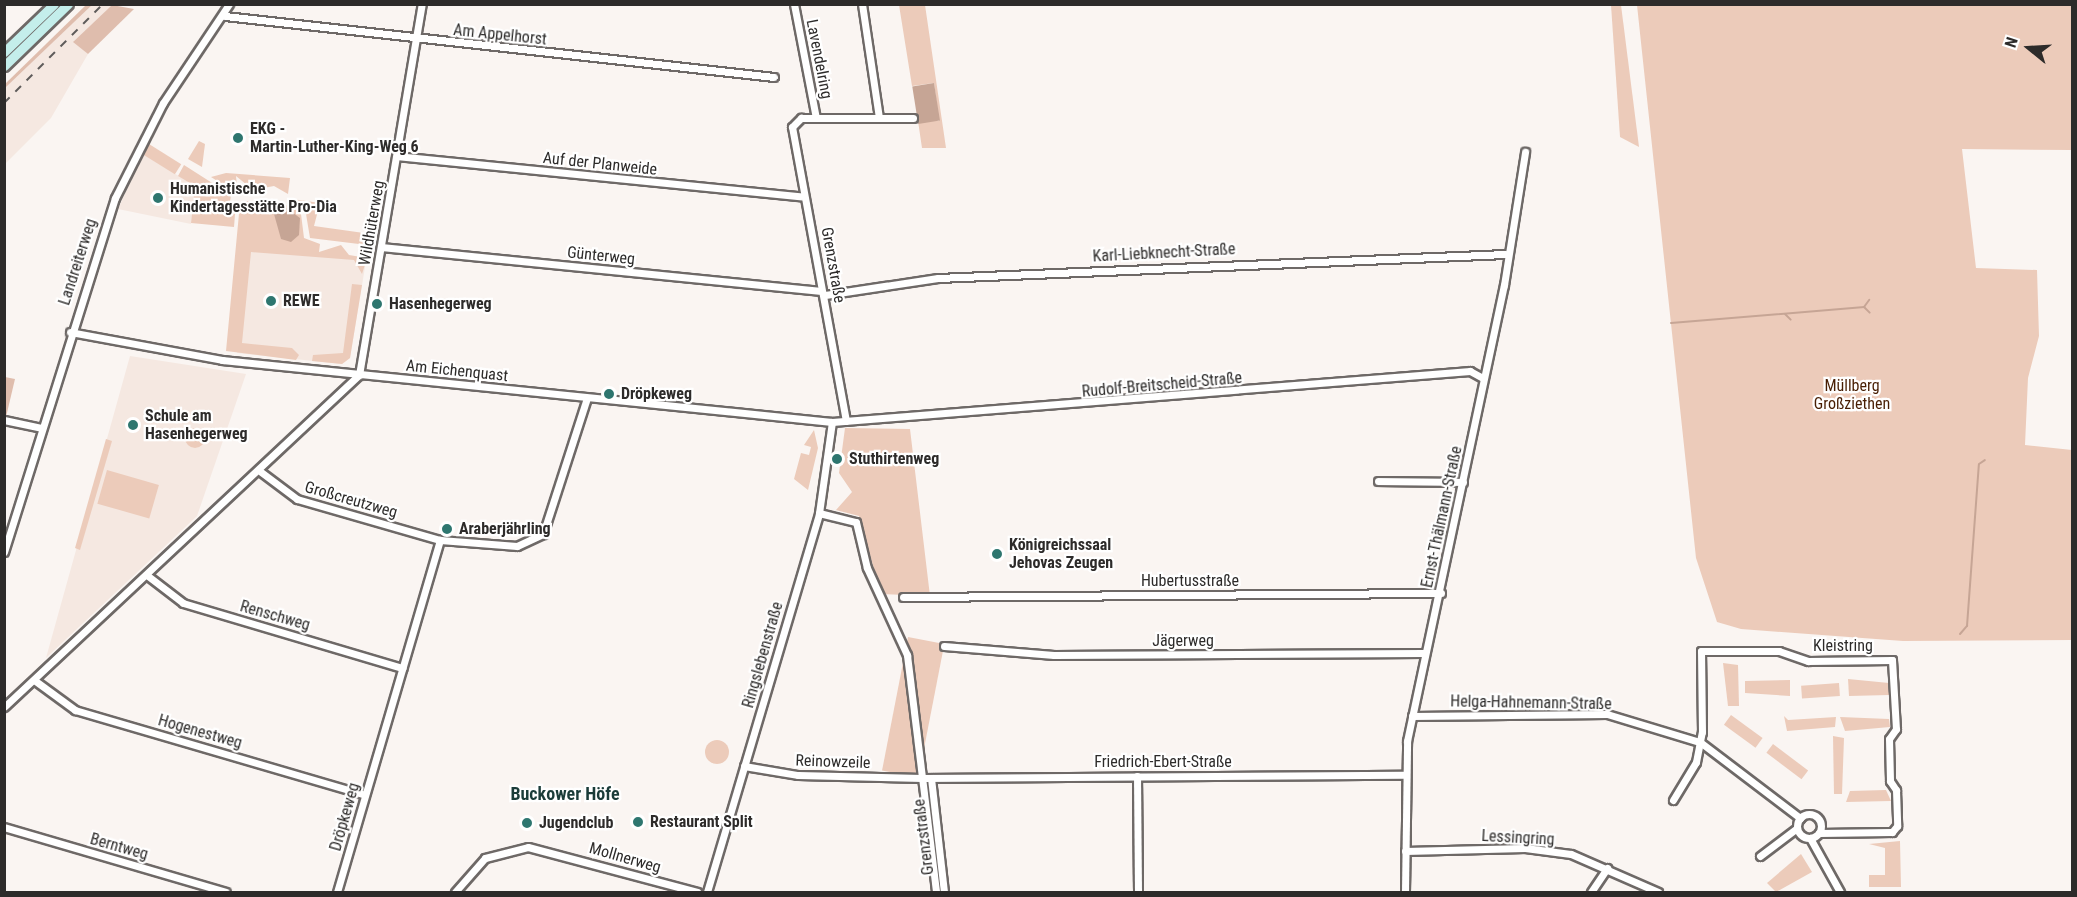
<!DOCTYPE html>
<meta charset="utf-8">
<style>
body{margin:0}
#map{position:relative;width:2077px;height:897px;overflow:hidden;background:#faf5f2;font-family:"Roboto Condensed",sans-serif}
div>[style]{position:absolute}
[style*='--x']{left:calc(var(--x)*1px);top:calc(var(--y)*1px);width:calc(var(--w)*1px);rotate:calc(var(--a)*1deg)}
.built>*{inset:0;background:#f5e8e1}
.green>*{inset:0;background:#eccbba;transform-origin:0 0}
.round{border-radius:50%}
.forest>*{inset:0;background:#dfbdad}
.water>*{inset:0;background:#c6a595;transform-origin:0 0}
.stream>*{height:2px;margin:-1px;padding:0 1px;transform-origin:1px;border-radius:1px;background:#c6a595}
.roads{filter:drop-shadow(2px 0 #6e6967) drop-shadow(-2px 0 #6e6967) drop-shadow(0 2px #6e6967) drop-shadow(0 -2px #6e6967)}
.street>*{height:7px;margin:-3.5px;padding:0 3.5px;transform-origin:3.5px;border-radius:3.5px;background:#fff}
.street>.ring{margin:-3.5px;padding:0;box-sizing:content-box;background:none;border:7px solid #fff;border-radius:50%}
.secondary>*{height:9px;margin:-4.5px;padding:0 4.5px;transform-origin:4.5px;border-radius:4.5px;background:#c4eeeb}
.rail>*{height:2px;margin-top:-1px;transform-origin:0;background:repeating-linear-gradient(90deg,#5e5b5a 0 8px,transparent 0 16px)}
.dots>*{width:16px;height:16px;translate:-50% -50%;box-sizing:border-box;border:3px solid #fff;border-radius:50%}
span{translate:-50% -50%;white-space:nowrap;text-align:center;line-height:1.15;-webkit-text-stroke:4.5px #fff;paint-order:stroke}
.street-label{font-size:16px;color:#2d2b2a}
.poi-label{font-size:16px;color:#2d2b2a;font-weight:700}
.left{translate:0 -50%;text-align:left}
.park-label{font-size:16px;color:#481e03}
.neighbourhood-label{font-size:18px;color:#1b3c39;font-weight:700}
.frame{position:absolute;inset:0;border:6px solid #2d2b2a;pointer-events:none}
.north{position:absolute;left:1999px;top:18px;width:60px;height:60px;-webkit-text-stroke:4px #fff;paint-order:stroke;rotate:288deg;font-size:16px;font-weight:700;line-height:24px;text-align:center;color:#2d2b2a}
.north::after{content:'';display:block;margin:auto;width:21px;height:27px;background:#2d2b2a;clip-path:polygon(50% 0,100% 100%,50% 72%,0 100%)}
</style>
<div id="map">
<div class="built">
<i style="clip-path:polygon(92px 5px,112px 5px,74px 41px,88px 54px,51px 118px,5px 164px,5px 88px)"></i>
<i style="clip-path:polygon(143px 154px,195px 186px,191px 224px,118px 209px)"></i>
<i style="clip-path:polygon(248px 249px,366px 261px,350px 358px,342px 364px,237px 353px)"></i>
<i style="clip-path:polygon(130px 356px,246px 374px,197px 516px,46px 658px)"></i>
</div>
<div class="green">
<i style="clip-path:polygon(899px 5px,925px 5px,946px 148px,922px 148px,918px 121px,939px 121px,934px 83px,912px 86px)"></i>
<i style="clip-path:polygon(1611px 5px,1621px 5px,1639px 147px,1620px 137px)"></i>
<i style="clip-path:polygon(1637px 5px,2072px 5px,2072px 150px,1962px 149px,1976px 268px,2037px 270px,2039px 336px,2028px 378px,2025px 445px,2072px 450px,2072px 640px,1903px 641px,1741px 629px,1717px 622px,1696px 558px)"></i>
<i style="clip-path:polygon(199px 141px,205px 144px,202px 167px,188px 159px)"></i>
<i style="left:149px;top:144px;width:38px;height:12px;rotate:32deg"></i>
<i style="clip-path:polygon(184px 165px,231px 195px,230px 202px,236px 202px,234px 227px,191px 223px,195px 186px,178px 176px)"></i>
<i style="clip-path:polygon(226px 173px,290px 178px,288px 194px,274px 186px,253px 190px,236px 176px,237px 186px,230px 189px,211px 177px)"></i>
<i style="clip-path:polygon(292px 199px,320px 203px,314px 226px,371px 234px,368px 253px,359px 252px,359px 244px,310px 238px,306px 214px)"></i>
<i style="clip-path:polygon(246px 201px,293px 206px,301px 214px,304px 238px,320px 244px,319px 252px,341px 245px,349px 255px,367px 258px,362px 274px,354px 260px,251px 252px,242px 343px,292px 348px,299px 355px,296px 360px,226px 351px,240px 203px)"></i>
<i style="clip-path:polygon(352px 284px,362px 285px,350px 358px,342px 364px,312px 361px,313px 355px,343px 353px)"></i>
<i class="round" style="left:185px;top:428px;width:20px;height:20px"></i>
<i style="clip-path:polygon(845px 428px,910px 429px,930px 596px,881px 594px,859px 516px,836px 510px,852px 492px,839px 473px)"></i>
<i style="clip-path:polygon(814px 430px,818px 448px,808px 490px,794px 479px,801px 453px,809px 455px,811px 447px,804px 445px)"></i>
<i style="clip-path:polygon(106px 439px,112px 441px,80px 550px,75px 548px)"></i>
<i style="left:107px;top:470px;width:54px;height:35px;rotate:16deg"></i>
<i style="left:908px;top:637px;width:37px;height:136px;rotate:11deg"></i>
<i style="clip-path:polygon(1723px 663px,1738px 665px,1739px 706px,1728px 706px)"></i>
<i style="clip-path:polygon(1848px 679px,1889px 683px,1889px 695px,1849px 696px)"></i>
<i style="clip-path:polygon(1790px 680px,1790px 696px,1745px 693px,1745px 681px)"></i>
<i style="left:1839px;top:683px;width:13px;height:38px;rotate:86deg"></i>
<i style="left:1731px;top:715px;width:39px;height:12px;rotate:36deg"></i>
<i style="clip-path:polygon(1784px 716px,1788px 720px,1836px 717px,1835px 727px,1787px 731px)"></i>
<i style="clip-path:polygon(1840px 717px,1889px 719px,1890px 727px,1845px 731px)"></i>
<i style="clip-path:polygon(1833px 736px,1844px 738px,1842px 794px,1834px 794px)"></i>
<i class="round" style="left:705px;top:740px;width:24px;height:24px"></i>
<i style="left:1773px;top:744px;width:44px;height:11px;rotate:37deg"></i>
<i style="clip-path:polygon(1886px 790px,1891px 801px,1846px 802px,1850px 791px)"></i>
<i style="clip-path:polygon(1900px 841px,1901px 887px,1869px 887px,1869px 875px,1885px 875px,1885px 848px,1869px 844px)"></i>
<i style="clip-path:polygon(1801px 854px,1812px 872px,1776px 892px,1767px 883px)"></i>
</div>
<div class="forest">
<i style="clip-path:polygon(86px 5px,92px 5px,5px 88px,5px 84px)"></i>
<i style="clip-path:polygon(112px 5px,134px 9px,88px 54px,73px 42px)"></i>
<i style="clip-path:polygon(5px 377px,15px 379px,6px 417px,5px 417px)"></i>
</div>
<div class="water">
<i style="left:934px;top:83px;width:38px;height:22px;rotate:81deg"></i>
<i style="clip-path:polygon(285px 207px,300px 218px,299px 235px,291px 242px,281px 239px,274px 214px)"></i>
</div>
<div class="stream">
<i style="--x:1864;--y:307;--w:9;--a:-54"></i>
<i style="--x:1785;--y:314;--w:8;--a:45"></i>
<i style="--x:1671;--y:323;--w:194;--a:-4.7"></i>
<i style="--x:1864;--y:307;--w:8;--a:45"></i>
<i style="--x:1960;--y:634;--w:11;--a:-49"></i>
<i style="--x:1967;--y:626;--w:162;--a:-85.8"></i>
<i style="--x:1979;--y:464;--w:7;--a:-34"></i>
</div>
<div class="roads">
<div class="street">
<i style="--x:794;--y:4;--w:116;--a:79.1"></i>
<i style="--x:862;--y:4;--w:115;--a:81.5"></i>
<i style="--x:225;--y:16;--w:552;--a:6.34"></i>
<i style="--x:397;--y:156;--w:406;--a:5.7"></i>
<i style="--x:381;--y:247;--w:440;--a:5.7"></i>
<i style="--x:825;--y:295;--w:114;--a:-8.6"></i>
<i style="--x:938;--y:278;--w:568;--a:-2.42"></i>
<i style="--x:70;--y:332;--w:155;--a:10.4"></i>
<i style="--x:222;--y:360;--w:613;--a:5.8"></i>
<i style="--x:832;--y:422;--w:640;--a:-4.57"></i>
<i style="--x:1470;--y:371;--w:13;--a:29"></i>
<i style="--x:4;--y:420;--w:38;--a:12"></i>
<i style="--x:846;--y:421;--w:299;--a:-100.4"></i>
<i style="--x:792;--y:127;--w:13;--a:-45"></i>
<i style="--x:801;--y:118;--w:112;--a:0"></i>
<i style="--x:261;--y:472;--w:45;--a:36.9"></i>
<i style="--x:297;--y:499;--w:149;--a:16"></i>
<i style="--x:1378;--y:481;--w:85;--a:0.7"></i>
<i style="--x:819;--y:513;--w:38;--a:14"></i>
<i style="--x:856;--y:522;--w:47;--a:76.6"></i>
<i style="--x:867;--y:568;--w:96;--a:65.3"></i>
<i style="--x:907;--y:655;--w:239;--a:83"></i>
<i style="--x:4;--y:552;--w:371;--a:-72.6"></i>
<i style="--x:115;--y:198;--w:106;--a:-63.2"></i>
<i style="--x:163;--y:103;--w:119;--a:-56.3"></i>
<i style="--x:148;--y:576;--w:44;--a:37.6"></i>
<i style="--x:183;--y:603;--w:229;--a:16.5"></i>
<i style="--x:903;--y:597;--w:538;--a:-0.43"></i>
<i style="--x:944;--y:646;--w:110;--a:4.7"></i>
<i style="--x:1054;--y:655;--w:369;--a:-0.3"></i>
<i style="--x:34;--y:680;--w:51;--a:36.2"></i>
<i style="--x:75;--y:710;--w:302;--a:16.3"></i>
<i style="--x:4;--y:707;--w:486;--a:-43.1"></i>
<i style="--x:359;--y:375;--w:376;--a:-80.4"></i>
<i style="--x:1412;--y:716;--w:195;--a:-0.6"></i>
<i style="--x:1607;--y:714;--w:97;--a:16.8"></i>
<i style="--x:1700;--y:742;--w:126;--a:37.2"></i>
<i style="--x:744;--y:766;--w:55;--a:9.5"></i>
<i style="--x:798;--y:775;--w:124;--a:1.4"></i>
<i style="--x:922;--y:778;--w:482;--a:-0.4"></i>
<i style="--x:1137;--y:776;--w:116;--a:89.5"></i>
<i style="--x:931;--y:778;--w:115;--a:83.5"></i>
<i style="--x:1673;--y:800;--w:44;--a:-58.8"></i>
<i style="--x:1696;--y:762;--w:31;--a:-79"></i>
<i style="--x:1702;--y:732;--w:81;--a:-90.7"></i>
<i style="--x:1701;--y:651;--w:78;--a:0"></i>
<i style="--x:1779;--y:651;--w:31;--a:19"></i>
<i style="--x:1808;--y:661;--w:84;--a:-0.7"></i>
<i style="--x:1892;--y:660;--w:69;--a:86.7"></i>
<i style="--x:1896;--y:729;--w:12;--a:125"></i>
<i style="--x:1889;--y:739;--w:42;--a:88.6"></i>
<i style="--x:1890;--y:781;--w:11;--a:56"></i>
<i style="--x:1896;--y:790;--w:36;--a:88"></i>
<i style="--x:1897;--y:826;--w:8;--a:130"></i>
<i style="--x:1892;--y:832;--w:73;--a:179.2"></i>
<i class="ring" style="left:1797px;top:814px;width:17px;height:17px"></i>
<i style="--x:4;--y:827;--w:231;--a:16.3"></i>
<i style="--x:1810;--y:838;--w:62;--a:60.9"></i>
<i style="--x:1405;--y:851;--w:120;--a:-1.4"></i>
<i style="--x:1525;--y:848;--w:46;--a:7.4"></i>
<i style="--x:1571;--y:854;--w:95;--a:23.6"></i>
<i style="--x:1760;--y:856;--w:46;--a:-37.1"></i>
<i style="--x:337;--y:892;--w:367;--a:-73.7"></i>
<i style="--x:440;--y:540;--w:77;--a:4.5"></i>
<i style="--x:517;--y:546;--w:29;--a:-25"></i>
<i style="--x:543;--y:534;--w:143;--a:-72.1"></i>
<i style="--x:455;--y:892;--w:45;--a:-48.6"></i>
<i style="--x:485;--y:858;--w:44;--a:-14.3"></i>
<i style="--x:528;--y:847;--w:175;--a:14.9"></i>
<i style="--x:707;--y:892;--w:395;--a:-73.5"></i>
<i style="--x:819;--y:513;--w:92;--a:-81.9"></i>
<i style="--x:1405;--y:892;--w:151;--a:-89.2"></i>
<i style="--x:1407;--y:741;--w:466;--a:-78"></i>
<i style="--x:1504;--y:285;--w:135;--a:-81"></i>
<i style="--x:1591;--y:892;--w:29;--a:-56"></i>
</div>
<div class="secondary">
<i style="--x:4;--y:52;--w:69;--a:-43.8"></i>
<i style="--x:4;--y:66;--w:89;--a:-44.1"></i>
</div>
</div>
<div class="rail">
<i style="--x:4;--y:103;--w:140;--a:-45"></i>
</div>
<div class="dots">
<i style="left:238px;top:138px;background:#2e766f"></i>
<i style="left:158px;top:198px;background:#2e766f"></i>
<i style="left:271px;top:301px;background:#2e766f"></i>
<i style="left:377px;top:304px;background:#2e766f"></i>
<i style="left:609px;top:394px;background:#2e766f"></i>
<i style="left:133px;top:425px;background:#2e766f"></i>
<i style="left:837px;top:459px;background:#2e766f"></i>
<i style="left:447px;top:529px;background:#2e766f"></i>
<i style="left:997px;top:554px;background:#2e766f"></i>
<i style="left:638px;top:822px;background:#2e766f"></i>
<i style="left:527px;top:823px;background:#2e766f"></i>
</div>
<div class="street-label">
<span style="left:500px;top:35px;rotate:6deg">Am Appelhorst</span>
<span style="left:819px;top:59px;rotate:79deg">Lavendelring</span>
<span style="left:600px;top:164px;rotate:6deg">Auf der Planweide</span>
<span style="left:372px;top:223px;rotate:-80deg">Wildhüterweg</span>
<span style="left:1164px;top:253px;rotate:-3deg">Karl-Liebknecht-Straße</span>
<span style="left:601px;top:256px;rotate:6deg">Günterweg</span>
<span style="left:78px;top:262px;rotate:-72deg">Landreiterweg</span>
<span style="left:833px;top:265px;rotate:80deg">Grenzstraße</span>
<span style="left:457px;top:371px;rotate:6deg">Am Eichenquast</span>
<span style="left:1162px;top:385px;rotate:-5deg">Rudolf-Breitscheid-Straße</span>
<span style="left:351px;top:500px;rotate:16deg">Großcreutzweg</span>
<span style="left:1442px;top:517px;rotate:-78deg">Ernst-Thälmann-Straße</span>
<span style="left:1190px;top:581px">Hubertusstraße</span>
<span style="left:275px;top:616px;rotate:16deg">Renschweg</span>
<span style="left:1183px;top:641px">Jägerweg</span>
<span style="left:1843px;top:646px">Kleistring</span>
<span style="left:763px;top:655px;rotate:-74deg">Ringslebenstraße</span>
<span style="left:1531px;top:703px;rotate:1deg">Helga-Hahnemann-Straße</span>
<span style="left:200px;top:732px;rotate:16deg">Hogenestweg</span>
<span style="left:833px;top:762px;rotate:2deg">Reinowzeile</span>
<span style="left:1163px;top:762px">Friedrich-Ebert-Straße</span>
<span style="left:345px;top:817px;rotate:-74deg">Dröpkeweg</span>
<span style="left:924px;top:837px;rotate:-97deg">Grenzstraße</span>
<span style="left:1518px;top:838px;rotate:3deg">Lessingring</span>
<span style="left:119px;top:847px;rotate:16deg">Berntweg</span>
<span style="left:625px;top:858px;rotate:16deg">Mollnerweg</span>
</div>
<div class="poi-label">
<span class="left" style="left:250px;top:138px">EKG -<br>Martin-Luther-King-Weg 6</span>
<span class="left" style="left:170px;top:198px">Humanistische<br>Kindertagesstätte Pro-Dia</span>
<span class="left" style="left:283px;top:301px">REWE</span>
<span class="left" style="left:389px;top:304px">Hasenhegerweg</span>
<span class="left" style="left:621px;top:394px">Dröpkeweg</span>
<span class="left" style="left:145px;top:425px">Schule am<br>Hasenhegerweg</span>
<span class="left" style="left:849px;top:459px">Stuthirtenweg</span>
<span class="left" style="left:459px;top:529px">Araberjährling</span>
<span class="left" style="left:1009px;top:554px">Königreichssaal<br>Jehovas Zeugen</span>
<span class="left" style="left:650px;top:822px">Restaurant Split</span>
<span class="left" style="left:539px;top:823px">Jugendclub</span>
</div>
<div class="park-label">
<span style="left:1852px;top:395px">Müllberg<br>Großziethen</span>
</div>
<div class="neighbourhood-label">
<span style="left:565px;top:794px">Buckower Höfe</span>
</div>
<div class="frame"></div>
<div class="north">N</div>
</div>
